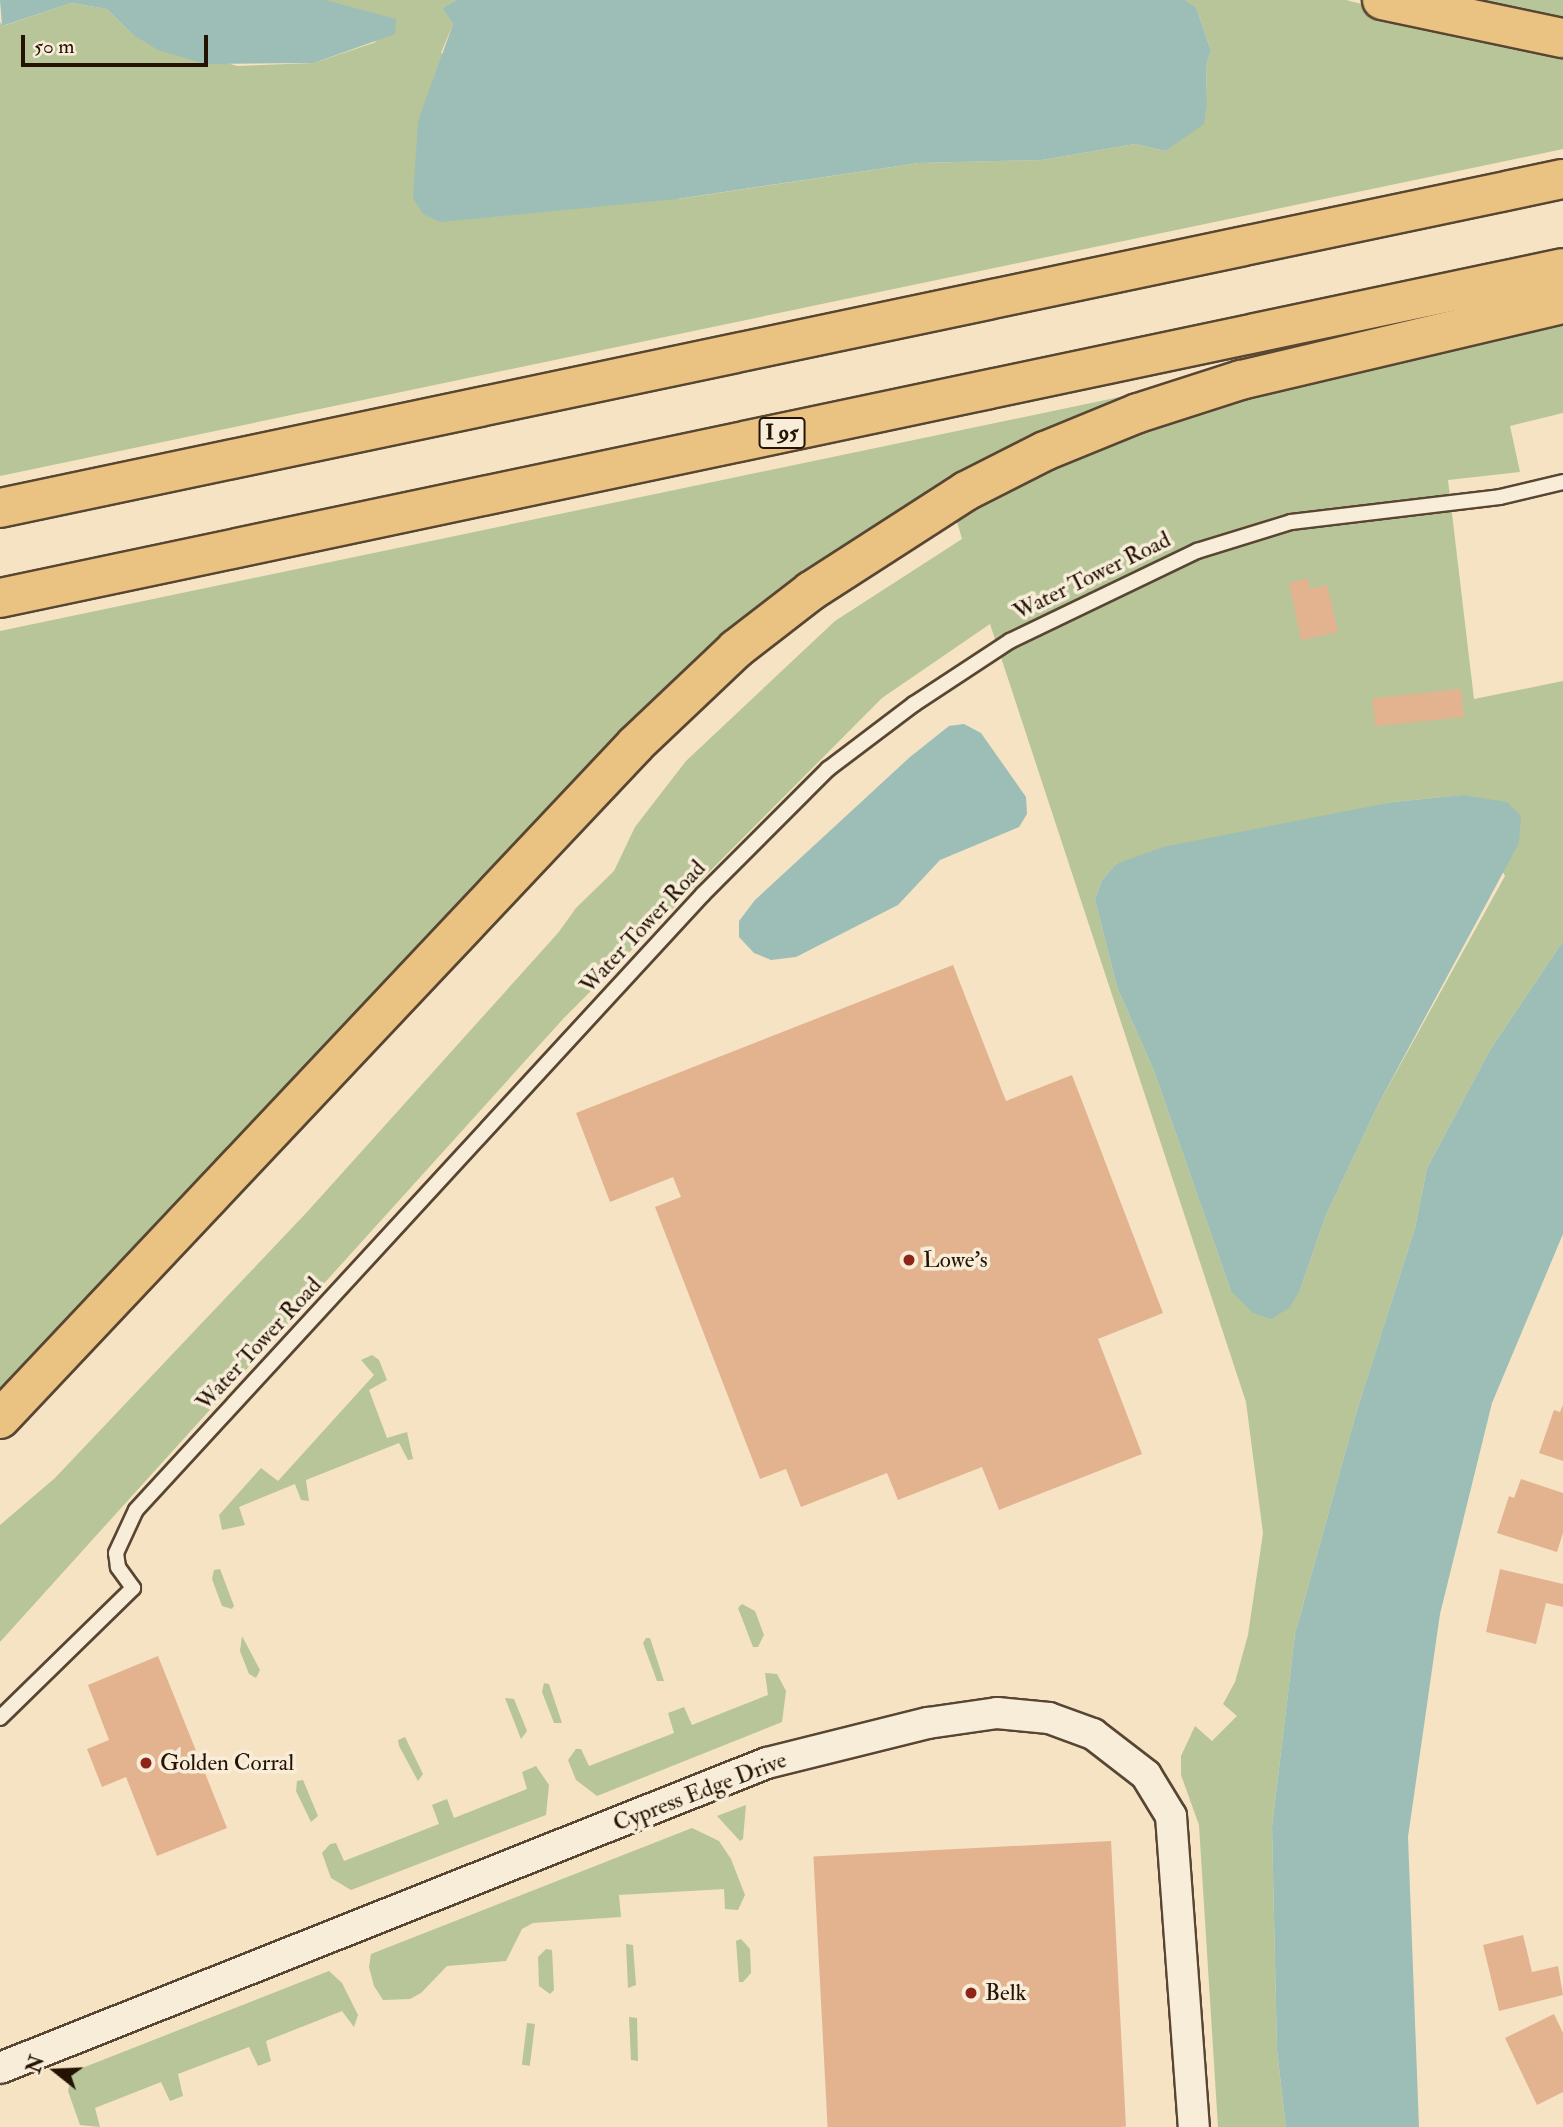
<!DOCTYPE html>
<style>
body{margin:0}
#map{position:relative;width:1563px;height:2127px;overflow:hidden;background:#f5e3c4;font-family:"IM FELL Double Pica",serif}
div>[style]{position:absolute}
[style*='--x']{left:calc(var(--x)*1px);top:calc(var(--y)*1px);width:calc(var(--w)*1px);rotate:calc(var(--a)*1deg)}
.green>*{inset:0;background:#b7c598;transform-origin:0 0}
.water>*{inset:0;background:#9cbeb7}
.building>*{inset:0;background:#e3b38f;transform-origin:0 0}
.roads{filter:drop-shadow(2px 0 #584633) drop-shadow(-2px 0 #584633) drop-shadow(0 2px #584633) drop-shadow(0 -2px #584633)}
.service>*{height:14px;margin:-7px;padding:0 7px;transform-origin:7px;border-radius:7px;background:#f8edd9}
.minor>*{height:30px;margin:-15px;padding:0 15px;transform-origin:15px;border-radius:15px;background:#f8edd9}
.motorway>*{height:38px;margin:-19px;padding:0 19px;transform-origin:19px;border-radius:19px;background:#eac282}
.dots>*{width:19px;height:19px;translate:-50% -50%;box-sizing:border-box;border:4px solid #f8edd9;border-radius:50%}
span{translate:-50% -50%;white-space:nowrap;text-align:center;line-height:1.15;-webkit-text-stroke:7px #f8edd9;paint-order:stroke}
.shield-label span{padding:2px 5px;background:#f8edd9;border:2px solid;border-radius:5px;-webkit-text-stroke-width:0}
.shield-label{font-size:21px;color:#241203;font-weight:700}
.street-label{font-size:23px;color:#241203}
.poi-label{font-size:23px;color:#241203}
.left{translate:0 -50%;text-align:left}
.north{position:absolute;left:21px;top:2036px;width:70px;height:70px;-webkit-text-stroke:5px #f8edd9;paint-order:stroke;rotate:288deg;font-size:19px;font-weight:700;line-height:28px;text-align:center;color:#241203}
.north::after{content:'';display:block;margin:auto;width:24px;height:32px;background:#241203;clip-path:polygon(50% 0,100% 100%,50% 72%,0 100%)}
.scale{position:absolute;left:21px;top:35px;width:187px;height:32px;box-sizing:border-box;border:4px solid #241203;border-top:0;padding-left:9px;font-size:21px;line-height:24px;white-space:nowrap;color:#241203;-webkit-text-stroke:5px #f8edd9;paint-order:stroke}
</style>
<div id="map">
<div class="green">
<i style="clip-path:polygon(325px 0,456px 0,442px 8px,453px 24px,441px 53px,678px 199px,919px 163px,1042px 160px,1135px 144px,1165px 151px,1207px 102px,1206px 66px,1211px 51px,1196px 7px,1185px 0,1346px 0,1431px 22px,1563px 48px,1563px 149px,0 476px,0 22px,3px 26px,72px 3px,107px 9px,132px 34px,237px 66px,314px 63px,376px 42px)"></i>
<i style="clip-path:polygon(1442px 0,1563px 0,1563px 21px)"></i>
<i style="clip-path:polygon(evenodd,1563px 322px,1563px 413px,1510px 426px,1520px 472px,1448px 480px,1474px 699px,1563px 681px,1563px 941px,1490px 1050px,1427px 1168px,1415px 1228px,1357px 1410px,1295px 1634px,1272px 1827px,1277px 2051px,1286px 2127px,1218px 2127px,1199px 1825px,1181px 1775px,1181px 1756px,1195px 1726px,1212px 1741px,1237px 1716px,1223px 1704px,1235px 1682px,1248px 1635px,1263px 1533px,1246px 1402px,990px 624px,882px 698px,563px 1019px,0 1642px,0 1525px,55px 1478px,308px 1211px,558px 933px,576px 908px,614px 871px,635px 827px,686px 761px,835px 621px,962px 539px,956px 518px,982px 497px,1186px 411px,1563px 322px,1463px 795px,1505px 876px,1379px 1103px,1326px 1215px,1300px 1290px,1231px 1291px,1154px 1071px,1117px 987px,1095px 900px,1102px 880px,1116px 864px,1393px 802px,1463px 795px)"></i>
<i style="clip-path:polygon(1153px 390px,878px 532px,0 1388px,0 631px)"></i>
<i style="clip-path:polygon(372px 1355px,379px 1360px,387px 1380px,369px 1390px,387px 1438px,407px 1432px,413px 1459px,408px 1460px,399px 1443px,306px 1480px,309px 1501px,301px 1500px,295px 1484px,239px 1507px,245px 1525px,222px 1530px,219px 1515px,261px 1468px,278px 1481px,374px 1375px,361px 1360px)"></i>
<i style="clip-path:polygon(220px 1569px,234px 1606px,232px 1609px,222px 1606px,212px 1579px,214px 1570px)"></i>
<i style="clip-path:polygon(742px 1604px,755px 1611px,764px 1635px,758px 1647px,753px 1647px,738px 1608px)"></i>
<i style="clip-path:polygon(242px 1636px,260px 1670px,256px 1678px,249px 1674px,240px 1651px)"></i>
<i style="clip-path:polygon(646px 1638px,650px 1638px,664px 1681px,657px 1681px,643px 1643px)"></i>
<i style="clip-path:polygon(765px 1673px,777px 1674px,786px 1691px,782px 1722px,597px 1796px,576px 1780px,568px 1760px,576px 1749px,581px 1749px,589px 1766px,674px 1733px,668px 1713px,684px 1707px,692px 1725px,768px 1695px)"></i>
<i style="clip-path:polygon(544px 1683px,549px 1684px,562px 1723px,554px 1723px,542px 1692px)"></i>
<i style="clip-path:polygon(505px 1698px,514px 1699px,527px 1731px,521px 1739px)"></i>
<i style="clip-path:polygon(405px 1737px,423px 1774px,418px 1781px,399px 1746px,398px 1740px)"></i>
<i style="clip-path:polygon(536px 1766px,549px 1785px,546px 1815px,351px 1890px,331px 1878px,322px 1853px,330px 1844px,336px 1843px,344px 1861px,439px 1824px,432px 1805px,447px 1799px,454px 1818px,527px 1789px,522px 1772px)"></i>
<i style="clip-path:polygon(303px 1780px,318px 1816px,311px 1822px,296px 1791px,297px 1781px)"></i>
<i style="clip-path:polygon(746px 1805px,743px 1839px,740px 1841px,717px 1816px)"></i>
<i style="clip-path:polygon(692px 1828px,719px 1841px,731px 1859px,745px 1895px,738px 1910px,725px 1909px,724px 1889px,619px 1895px,621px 1917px,533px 1923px,522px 1929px,506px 1961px,447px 1966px,421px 1993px,410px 1999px,383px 2000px,374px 1986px,369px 1967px,371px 1954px)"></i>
<i style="clip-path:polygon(741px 1939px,750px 1949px,751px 1973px,743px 1982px,739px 1982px,736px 1941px)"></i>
<i style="clip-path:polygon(626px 1944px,633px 1945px,636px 1985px,628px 1988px)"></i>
<i style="clip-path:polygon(546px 1949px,552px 1950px,554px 1990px,550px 1994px,539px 1986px,538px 1957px)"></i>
<i style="clip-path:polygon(329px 1971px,342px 1983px,358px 2015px,354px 2027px,342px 2011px,266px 2041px,271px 2061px,258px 2066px,249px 2047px,178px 2074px,183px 2096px,170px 2101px,161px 2082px,95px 2108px,100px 2127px,80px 2125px,68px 2091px,72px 2072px)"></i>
<i style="clip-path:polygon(629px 2017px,637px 2018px,638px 2061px,631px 2060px)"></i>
<i style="left:527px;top:2023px;width:8px;height:42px;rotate:7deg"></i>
</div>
<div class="water">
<i style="clip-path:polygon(0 0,325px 0,396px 19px,395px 34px,314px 63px,205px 64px,158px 50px,132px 34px,107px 9px,72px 3px,2px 26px)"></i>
<i style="clip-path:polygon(456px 0,1185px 0,1196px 7px,1211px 51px,1206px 66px,1207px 102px,1204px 124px,1165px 151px,1135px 144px,1042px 160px,919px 163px,677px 199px,440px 222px,423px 214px,413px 198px,418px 121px,453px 24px,442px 8px)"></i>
<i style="clip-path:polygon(964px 724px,981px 733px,1026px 797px,1027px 814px,1019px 827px,940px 860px,898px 905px,796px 957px,771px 960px,754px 953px,739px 937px,739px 921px,755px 900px,910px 757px,949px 726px)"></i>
<i style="clip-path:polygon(1462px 795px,1507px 802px,1521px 816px,1519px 843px,1379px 1103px,1326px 1215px,1300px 1290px,1289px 1308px,1271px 1319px,1253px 1313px,1231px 1291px,1154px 1071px,1117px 987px,1095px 900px,1102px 880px,1116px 864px,1163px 847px,1393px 802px)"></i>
<i style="clip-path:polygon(1563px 941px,1563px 1234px,1492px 1403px,1440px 1614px,1408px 1837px,1419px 2127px,1286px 2127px,1277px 2051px,1272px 1827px,1295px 1634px,1357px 1410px,1415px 1228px,1427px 1168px,1490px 1050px)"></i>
</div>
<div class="building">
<i style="clip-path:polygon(1308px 578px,1310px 589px,1327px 585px,1338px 632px,1301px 640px,1289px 583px)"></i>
<i style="left:1461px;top:689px;width:28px;height:89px;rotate:84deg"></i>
<i style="clip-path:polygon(953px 965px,1006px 1101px,1072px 1075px,1163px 1313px,1098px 1339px,1142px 1454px,999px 1510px,982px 1467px,898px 1500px,887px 1473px,801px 1507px,786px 1469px,760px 1479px,655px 1207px,681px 1197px,673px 1177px,610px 1202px,576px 1113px)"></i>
<i style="clip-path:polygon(1563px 1405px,1563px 1461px,1539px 1453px,1554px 1410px,1560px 1412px)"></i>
<i style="clip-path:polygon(1521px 1479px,1563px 1493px,1563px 1533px,1557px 1552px,1497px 1533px,1509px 1496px,1514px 1498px)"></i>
<i style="clip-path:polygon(1500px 1569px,1563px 1584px,1563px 1607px,1546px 1603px,1536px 1644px,1486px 1632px)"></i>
<i style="clip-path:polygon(158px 1656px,227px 1828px,157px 1856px,126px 1777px,102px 1787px,87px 1749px,109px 1740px,88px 1685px)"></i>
<i style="left:1111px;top:1841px;width:286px;height:298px;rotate:87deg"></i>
<i style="clip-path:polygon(1523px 1935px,1532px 1972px,1558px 1966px,1563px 1995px,1499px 2011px,1483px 1945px)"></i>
<i style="clip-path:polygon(1554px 2014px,1563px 2033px,1563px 2092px,1537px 2105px,1505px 2038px)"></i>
</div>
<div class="roads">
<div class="service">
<i style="--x:0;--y:1718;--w:186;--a:-44.3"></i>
<i style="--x:133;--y:1588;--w:26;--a:-126"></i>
<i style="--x:118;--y:1567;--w:14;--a:-98"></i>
<i style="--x:116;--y:1553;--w:47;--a:-65.1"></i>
<i style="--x:136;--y:1510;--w:837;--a:-47.37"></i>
<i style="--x:703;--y:894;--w:177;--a:-45"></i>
<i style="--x:828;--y:769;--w:108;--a:-37.1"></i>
<i style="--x:914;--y:704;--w:115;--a:-33.3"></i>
<i style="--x:1010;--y:641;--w:208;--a:-25.7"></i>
<i style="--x:1197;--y:551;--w:98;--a:-17.1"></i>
<i style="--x:1291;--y:522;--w:210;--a:-6.8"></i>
<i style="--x:1500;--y:497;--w:65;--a:-13.4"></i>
</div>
<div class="minor">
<i style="--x:0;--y:2068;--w:825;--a:-21.69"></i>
<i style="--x:767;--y:1763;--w:166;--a:-14"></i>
<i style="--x:928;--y:1723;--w:70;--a:-8.2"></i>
<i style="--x:997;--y:1713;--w:52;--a:5.5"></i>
<i style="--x:1049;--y:1718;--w:47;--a:20"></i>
<i style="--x:1093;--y:1734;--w:67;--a:37.7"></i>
<i style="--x:1146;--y:1775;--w:48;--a:58.6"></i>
<i style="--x:1171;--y:1816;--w:312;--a:85.8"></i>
</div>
<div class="motorway">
<i style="--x:1382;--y:0;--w:185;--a:11.9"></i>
<i style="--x:0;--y:508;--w:1597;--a:-11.89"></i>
<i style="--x:0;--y:598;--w:1597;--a:-11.92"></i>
<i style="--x:0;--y:1419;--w:927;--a:-46.7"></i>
<i style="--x:636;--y:744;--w:138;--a:-43.5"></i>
<i style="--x:736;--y:649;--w:95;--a:-37.7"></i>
<i style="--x:811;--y:591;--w:184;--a:-32.8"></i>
<i style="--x:966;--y:491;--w:89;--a:-26.9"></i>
<i style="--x:1045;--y:451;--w:100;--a:-22.2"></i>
<i style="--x:1138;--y:413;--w:108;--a:-17.8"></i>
<i style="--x:1241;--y:380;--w:331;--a:-13.3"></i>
</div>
</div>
<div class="dots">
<i style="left:909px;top:1260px;background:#8f2418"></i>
<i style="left:146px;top:1763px;background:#8f2418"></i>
<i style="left:971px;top:1993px;background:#8f2418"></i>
</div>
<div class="shield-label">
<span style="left:782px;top:433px">I 95</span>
</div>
<div class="street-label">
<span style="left:1092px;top:576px;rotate:-26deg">Water Tower Road</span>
<span style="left:643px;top:927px;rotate:-47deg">Water Tower Road</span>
<span style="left:259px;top:1344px;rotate:-47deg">Water Tower Road</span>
<span style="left:700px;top:1792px;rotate:-21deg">Cypress Edge Drive</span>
</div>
<div class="poi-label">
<span class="left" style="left:923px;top:1260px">Lowe's</span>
<span class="left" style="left:160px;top:1763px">Golden Corral</span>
<span class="left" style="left:985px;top:1993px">Belk</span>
</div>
<div class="north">N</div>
<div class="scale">50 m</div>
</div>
